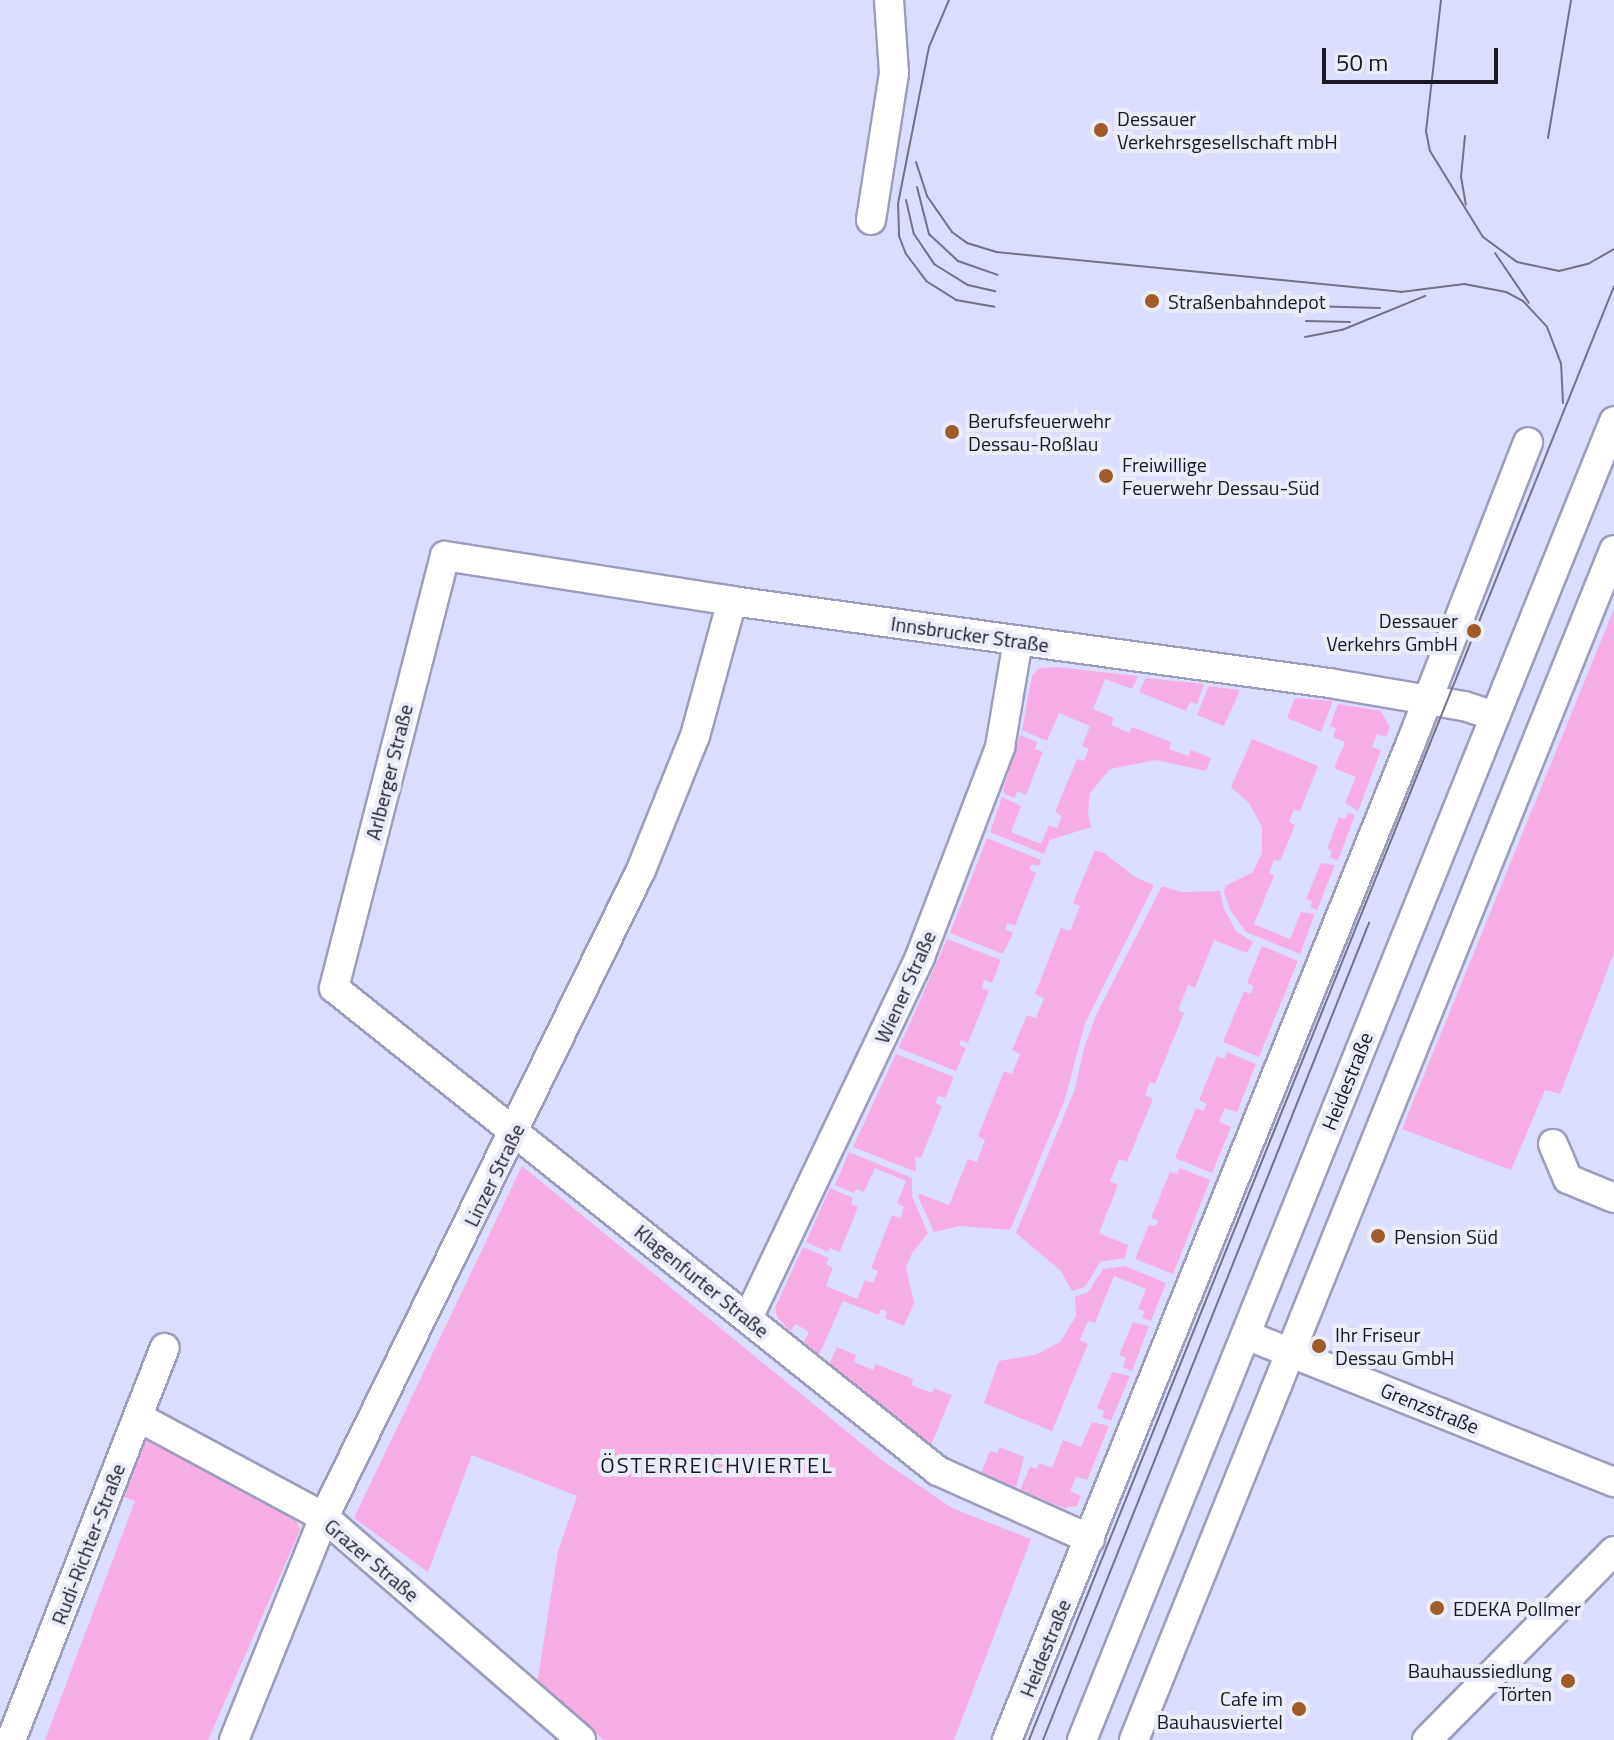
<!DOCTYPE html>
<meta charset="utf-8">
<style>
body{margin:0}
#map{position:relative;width:1614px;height:1740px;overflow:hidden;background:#dbddfe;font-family:"Titillium Web",sans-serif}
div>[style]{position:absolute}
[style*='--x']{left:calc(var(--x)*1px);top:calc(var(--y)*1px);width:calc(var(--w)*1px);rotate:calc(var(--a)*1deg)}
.green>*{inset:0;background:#f7aee5}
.roads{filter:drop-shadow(2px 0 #9c9dbc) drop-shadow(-2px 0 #9c9dbc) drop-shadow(0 2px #9c9dbc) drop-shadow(0 -2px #9c9dbc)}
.minor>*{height:28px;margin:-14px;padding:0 14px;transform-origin:14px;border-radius:14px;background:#fff}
.tram>*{height:2px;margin:-1px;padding:0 1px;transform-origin:1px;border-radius:1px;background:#727388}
.dots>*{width:22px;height:22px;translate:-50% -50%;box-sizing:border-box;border:4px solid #ebecf9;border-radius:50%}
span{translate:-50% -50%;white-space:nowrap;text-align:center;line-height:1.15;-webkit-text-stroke:8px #ebecf9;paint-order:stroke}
.poi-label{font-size:20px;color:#191925}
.left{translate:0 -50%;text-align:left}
.right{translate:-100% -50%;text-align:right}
.street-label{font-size:20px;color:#191925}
.neighbourhood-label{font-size:22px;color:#191925;letter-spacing:2px}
.scale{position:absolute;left:1322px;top:48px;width:176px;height:36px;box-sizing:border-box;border:4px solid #191925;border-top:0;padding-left:10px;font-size:24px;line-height:28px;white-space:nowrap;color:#191925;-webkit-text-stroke:6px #ebecf9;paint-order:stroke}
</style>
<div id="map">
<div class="green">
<i style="clip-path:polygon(1614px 609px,1614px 953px,1560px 1094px,1545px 1090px,1511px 1170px,1402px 1129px)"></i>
<i style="clip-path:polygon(1057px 667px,1138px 676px,1132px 689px,1105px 679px,1093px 709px,1114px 718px,1111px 725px,1130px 733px,1132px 727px,1171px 742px,1169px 749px,1188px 756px,1191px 750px,1211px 758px,1206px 771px,1156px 760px,1110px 769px,1090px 793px,1088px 814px,1091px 827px,1050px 840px,1044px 854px,990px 832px,1002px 797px,1021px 806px,1011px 832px,1041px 844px,1049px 825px,1057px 828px,1062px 816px,1055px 812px,1077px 759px,1084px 761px,1089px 749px,1082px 746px,1090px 726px,1059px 713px,1047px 741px,1022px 730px,1032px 676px,1039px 668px)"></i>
<i style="clip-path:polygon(1146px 678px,1204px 684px,1197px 704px,1190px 702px,1186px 711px,1139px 692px)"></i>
<i style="clip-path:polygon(1209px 686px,1240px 690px,1224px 726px,1197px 715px)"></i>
<i style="clip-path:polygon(1295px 698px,1333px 701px,1321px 732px,1287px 718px)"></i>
<i style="clip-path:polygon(1338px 704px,1381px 711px,1390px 727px,1386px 737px,1377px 734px,1372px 747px,1381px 750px,1358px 811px,1345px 803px,1356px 777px,1334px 768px,1345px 742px,1333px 737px,1336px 728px,1330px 726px)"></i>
<i style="clip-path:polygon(1020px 735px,1037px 742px,1035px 749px,1043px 752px,1026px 795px,1017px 791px,1015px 798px,1005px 794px,1003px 789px)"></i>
<i style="clip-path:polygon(1252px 739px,1318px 766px,1300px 811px,1294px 809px,1289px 822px,1295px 825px,1280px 861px,1274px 860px,1269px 873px,1274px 876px,1254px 924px,1290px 939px,1301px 912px,1315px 914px,1300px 954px,1246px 932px,1230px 910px,1224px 892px,1225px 886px,1253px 872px,1262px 853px,1262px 827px,1249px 803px,1231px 787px)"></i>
<i style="clip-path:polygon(1348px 813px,1355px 815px,1338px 861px,1330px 857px,1332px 851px,1327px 849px,1339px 817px,1345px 819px)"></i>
<i style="clip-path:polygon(987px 838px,1041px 860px,1039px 866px,1032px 864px,1029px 869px,1036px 873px,1015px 926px,1008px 923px,1005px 929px,1013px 933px,1003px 954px,950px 933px)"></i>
<i style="clip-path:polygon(1095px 850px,1104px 853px,1135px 877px,1154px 885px,1085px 1023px,1065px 1099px,1010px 1230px,960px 1226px,934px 1232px,918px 1196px,920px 1194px,949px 1205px,968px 1159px,977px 1162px,985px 1140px,978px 1136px,1004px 1071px,1012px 1074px,1020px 1054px,1012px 1050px,1027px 1015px,1036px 1018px,1044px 998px,1035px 994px,1061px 928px,1070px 931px,1080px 906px,1073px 903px)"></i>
<i style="clip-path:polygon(1321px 863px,1335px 865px,1317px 910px,1310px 907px,1312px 901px,1306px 899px)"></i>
<i style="clip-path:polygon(1162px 886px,1181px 892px,1220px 891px,1224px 909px,1236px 931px,1253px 942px,1247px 953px,1214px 940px,1195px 988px,1188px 985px,1178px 1010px,1184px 1013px,1155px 1084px,1150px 1082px,1145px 1095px,1153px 1099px,1127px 1162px,1119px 1159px,1110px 1181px,1118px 1185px,1099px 1233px,1128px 1245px,1125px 1258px,1100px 1262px,1085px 1287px,1072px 1291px,1061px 1271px,1016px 1233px,1075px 1089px,1084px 1048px,1097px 1013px)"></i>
<i style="clip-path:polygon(947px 939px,1001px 960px,992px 983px,984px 980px,982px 988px,989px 991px,968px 1043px,961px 1040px,959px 1045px,966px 1048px,956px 1071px,899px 1048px)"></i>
<i style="clip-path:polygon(1262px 946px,1298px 961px,1259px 1057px,1223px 1042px,1244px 991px,1250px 994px,1254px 986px,1247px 983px)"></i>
<i style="clip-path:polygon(1227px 1052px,1256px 1064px,1237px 1112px,1225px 1108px,1219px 1122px,1231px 1127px,1212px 1173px,1175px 1158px,1196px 1108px,1203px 1111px,1207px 1104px,1199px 1100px,1217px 1056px,1224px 1059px)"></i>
<i style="clip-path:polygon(896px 1054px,954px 1077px,945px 1098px,938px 1096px,935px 1103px,942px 1106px,921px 1158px,915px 1156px,916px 1172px,853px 1147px)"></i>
<i style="clip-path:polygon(849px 1152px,912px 1178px,912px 1196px,928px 1233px,912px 1253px,906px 1268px,914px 1303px,904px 1326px,885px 1318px,887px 1312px,881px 1309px,879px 1315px,843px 1301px,819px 1355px,803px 1344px,809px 1332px,796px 1324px,790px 1331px,777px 1317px,775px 1308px,803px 1247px,829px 1258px,826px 1264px,833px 1268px,826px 1286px,857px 1299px,865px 1280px,873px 1283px,878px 1271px,871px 1268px,892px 1215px,900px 1218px,904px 1207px,897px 1203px,906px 1181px,875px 1168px,864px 1192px,856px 1189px,854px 1193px,835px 1185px)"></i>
<i style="clip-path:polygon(522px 1166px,883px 1461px,952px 1508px,1031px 1539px,954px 1740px,604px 1740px,537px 1684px,558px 1551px,577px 1496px,472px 1455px,428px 1572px,354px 1518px)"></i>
<i style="clip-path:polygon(1180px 1168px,1210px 1180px,1173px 1274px,1135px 1259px,1149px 1225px,1156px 1226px,1158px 1220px,1151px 1218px,1170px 1172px,1177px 1174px)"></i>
<i style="clip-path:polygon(830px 1188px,853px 1198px,851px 1204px,858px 1207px,840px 1252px,830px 1248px,828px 1252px,806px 1242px)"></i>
<i style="clip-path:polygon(1125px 1266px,1166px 1283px,1151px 1321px,1142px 1318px,1145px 1311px,1138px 1309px,1146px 1289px,1114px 1276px,1095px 1323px,1088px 1321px,1080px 1340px,1088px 1344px,1052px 1431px,984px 1403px,999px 1361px,1035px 1355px,1060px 1342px,1076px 1316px,1075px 1297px,1088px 1292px,1103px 1269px)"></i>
<i style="clip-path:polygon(1133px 1322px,1149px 1326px,1132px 1371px,1123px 1367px,1126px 1358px,1119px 1355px)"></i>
<i style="clip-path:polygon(837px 1347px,856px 1355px,854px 1362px,873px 1370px,876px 1364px,913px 1379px,911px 1385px,932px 1393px,934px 1388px,952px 1395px,931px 1445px,829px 1364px)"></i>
<i style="clip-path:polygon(1112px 1372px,1130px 1376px,1111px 1421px,1102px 1417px,1104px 1411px,1097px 1408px)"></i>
<i style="clip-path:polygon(1092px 1422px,1109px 1426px,1087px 1480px,1076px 1477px,1070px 1491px,1081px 1496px,1077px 1506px,1064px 1508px,1020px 1490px,1030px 1467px,1037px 1469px,1039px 1463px,1052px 1468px,1063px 1440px,1081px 1447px)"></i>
<i style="clip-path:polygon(148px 1438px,294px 1517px,300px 1530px,208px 1740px,45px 1740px,135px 1501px,119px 1495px,134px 1453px)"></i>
<i style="clip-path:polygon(1000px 1447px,1024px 1457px,1016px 1488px,981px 1473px,990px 1451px,997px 1453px)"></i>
</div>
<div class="roads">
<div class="minor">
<i style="--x:871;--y:220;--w:149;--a:-81.1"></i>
<i style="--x:894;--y:73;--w:73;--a:-93.9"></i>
<i style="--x:1553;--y:1144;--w:38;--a:67"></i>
<i style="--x:1568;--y:1179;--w:50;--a:22.4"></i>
<i style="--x:748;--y:1318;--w:400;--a:-64.5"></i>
<i style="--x:920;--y:957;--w:225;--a:-69.1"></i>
<i style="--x:1000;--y:747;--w:108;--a:-80.4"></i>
<i style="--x:1246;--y:1335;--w:396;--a:21.8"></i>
<i style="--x:138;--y:1417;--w:211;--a:28.3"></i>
<i style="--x:324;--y:1517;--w:340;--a:40.9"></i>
<i style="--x:1090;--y:1539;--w:167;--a:-155.9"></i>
<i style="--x:938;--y:1471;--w:773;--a:-141.35"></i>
<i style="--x:334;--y:988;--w:446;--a:-75.6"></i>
<i style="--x:445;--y:556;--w:291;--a:8.9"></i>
<i style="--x:732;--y:601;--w:603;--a:7.82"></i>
<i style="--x:1329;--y:683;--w:137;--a:9.7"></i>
<i style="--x:1464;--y:706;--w:32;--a:18"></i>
<i style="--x:11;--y:1740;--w:421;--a:-68.6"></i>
<i style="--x:234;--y:1740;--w:240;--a:-68"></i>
<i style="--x:324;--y:1517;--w:720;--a:-63.9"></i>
<i style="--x:641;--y:870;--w:144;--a:-68.1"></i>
<i style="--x:695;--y:736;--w:140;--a:-74.7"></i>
<i style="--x:1007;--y:1740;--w:1074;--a:-67.95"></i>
<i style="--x:1410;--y:745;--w:325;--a:-68.7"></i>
<i style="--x:1082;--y:1740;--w:1422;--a:-68.03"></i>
<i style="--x:1134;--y:1740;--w:1283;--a:-68.03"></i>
<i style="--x:1427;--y:1740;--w:266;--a:-45.3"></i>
</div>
</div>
<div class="tram">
<i style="--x:949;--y:0;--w:51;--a:113.1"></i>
<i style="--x:929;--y:47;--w:159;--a:101.2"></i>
<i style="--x:898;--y:203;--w:33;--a:88"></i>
<i style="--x:899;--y:236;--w:19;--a:69"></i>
<i style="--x:906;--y:254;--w:34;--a:53"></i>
<i style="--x:926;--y:281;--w:36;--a:32"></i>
<i style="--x:956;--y:300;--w:39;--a:10"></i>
<i style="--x:1441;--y:0;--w:132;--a:96.5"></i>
<i style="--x:1426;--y:131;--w:20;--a:79"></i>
<i style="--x:1430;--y:151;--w:101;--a:58.4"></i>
<i style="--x:1483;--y:237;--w:42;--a:36.3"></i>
<i style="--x:1517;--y:262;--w:43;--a:12.1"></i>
<i style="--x:1559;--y:271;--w:30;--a:-14"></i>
<i style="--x:1588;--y:264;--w:30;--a:-30"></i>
<i style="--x:1465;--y:136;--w:41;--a:95.6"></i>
<i style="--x:1461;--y:177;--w:28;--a:80"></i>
<i style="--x:1548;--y:138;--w:140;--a:-80.5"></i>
<i style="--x:916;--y:162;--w:36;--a:72"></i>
<i style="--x:927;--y:196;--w:44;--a:55.2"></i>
<i style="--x:952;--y:232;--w:19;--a:36"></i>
<i style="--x:967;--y:243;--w:30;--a:17"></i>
<i style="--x:996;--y:252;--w:407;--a:5.6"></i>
<i style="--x:1401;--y:292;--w:64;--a:-7.2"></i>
<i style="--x:1464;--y:284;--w:43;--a:10.8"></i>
<i style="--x:1506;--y:292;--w:19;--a:28"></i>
<i style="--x:1523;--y:301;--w:35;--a:47"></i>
<i style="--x:1547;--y:327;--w:39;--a:69"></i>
<i style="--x:1561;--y:363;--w:40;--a:87.1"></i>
<i style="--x:917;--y:187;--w:49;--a:75.7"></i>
<i style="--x:929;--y:234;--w:40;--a:43"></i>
<i style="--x:958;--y:261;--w:42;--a:19.3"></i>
<i style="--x:906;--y:200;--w:35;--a:77"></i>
<i style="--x:914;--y:234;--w:36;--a:56"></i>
<i style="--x:934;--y:264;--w:40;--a:32"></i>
<i style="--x:968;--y:285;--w:28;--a:13"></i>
<i style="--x:1495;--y:253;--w:60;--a:55.8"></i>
<i style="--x:1308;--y:306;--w:72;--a:1.6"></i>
<i style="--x:1306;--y:321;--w:44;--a:1.3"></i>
<i style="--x:1305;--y:337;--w:38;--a:-11"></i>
<i style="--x:1342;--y:330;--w:90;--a:-22.3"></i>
<i style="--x:1029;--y:1740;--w:1567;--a:-68.08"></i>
<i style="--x:1043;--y:1740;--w:880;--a:-68.25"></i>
</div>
<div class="dots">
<i style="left:1101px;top:130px;background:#9e5c29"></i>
<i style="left:1152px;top:301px;background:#9e5c29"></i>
<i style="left:952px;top:432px;background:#9e5c29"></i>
<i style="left:1106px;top:476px;background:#9e5c29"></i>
<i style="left:1474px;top:631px;background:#9e5c29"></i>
<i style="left:1378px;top:1236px;background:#9e5c29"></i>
<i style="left:1319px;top:1346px;background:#9e5c29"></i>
<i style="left:1437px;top:1608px;background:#9e5c29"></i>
<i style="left:1568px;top:1681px;background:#9e5c29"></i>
<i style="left:1299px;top:1709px;background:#9e5c29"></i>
</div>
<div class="poi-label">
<span class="left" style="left:1117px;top:130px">Dessauer<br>Verkehrsgesellschaft mbH</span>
<span class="left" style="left:1168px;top:301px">Straßenbahndepot</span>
<span class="left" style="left:968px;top:432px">Berufsfeuerwehr<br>Dessau-Roßlau</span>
<span class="left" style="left:1122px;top:476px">Freiwillige<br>Feuerwehr Dessau-Süd</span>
<span class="right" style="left:1458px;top:632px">Dessauer<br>Verkehrs GmbH</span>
<span class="left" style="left:1394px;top:1236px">Pension Süd</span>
<span class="left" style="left:1335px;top:1346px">Ihr Friseur<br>Dessau GmbH</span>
<span class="left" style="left:1453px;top:1608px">EDEKA Pollmer</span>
<span class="right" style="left:1552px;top:1682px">Bauhaussiedlung<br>Törten</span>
<span class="right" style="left:1283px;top:1710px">Cafe im<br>Bauhausviertel</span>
</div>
<div class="street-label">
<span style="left:970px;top:634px;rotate:8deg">Innsbrucker Straße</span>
<span style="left:389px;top:772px;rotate:-76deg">Arlberger Straße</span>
<span style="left:905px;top:987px;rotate:-66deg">Wiener Straße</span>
<span style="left:1347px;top:1081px;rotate:-68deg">Heidestraße</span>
<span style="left:494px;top:1175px;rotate:-64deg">Linzer Straße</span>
<span style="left:702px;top:1281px;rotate:39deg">Klagenfurter Straße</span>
<span style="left:1430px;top:1408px;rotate:22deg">Grenzstraße</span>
<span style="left:88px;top:1544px;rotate:-69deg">Rudi-Richter-Straße</span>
<span style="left:372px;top:1560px;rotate:40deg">Grazer Straße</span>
<span style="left:1045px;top:1648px;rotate:-68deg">Heidestraße</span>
</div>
<div class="neighbourhood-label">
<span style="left:717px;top:1466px">ÖSTERREICHVIERTEL</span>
</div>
<div class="scale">50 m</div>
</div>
